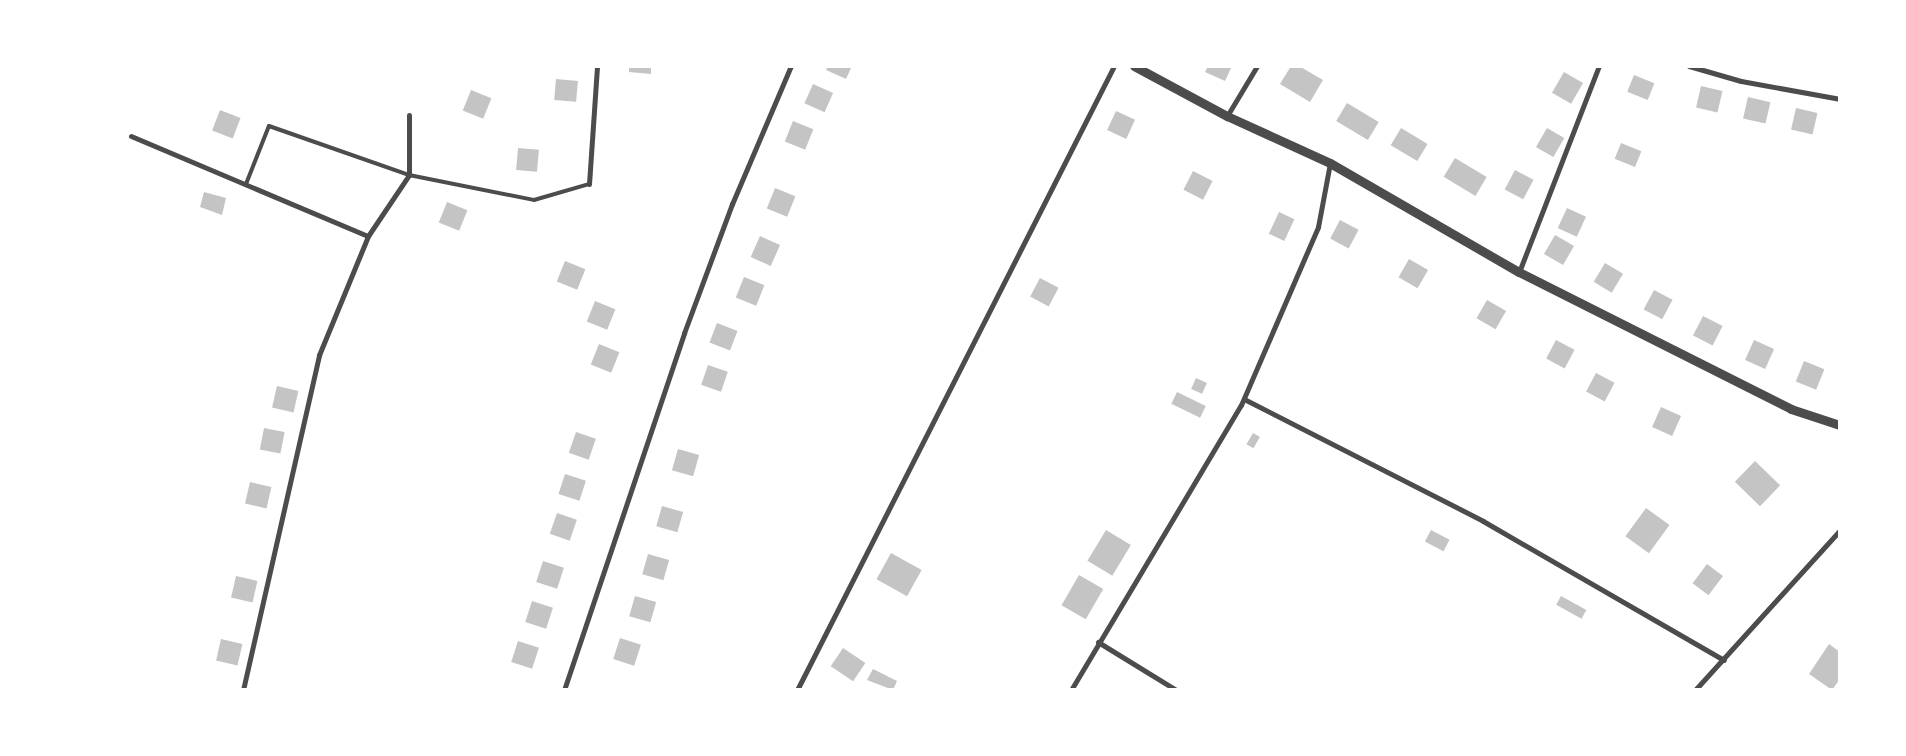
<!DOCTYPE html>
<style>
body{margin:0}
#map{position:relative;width:1906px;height:756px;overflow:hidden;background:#fff;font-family:"Noto Sans",sans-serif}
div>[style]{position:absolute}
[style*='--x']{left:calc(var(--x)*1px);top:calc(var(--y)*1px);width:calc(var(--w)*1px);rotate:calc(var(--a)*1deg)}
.building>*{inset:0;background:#c4c4c4;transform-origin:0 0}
.service>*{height:4px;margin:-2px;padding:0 2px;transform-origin:2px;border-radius:2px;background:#4c4c4c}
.minor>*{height:5px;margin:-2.5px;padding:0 2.5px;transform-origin:2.5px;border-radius:2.5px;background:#4c4c4c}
.tertiary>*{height:9px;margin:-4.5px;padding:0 4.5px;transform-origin:4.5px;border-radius:4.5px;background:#4c4c4c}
span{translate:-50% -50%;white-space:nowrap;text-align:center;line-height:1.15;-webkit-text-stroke:5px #fff;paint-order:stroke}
.frame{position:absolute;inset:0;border:68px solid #fff;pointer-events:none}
</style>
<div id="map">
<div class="building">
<i style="clip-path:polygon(629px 66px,651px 66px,651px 74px,629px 72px)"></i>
<i style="clip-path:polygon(828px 66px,852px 66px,846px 79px,826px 70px)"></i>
<i style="clip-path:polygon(1208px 66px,1232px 66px,1225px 81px,1205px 72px)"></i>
<i style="clip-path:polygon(1291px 66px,1299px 66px,1323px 80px,1310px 102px,1280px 84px)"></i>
<i style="left:1564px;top:72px;width:22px;height:24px;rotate:30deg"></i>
<i style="left:1634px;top:75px;width:22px;height:18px;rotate:22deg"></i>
<i style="left:556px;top:79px;width:22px;height:21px;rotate:5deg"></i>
<i style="left:813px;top:84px;width:22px;height:21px;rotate:24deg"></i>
<i style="left:1701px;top:86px;width:22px;height:22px;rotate:13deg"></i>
<i style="left:471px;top:90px;width:22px;height:22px;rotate:22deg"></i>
<i style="left:1748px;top:97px;width:23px;height:22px;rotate:13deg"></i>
<i style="left:1347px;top:103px;width:37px;height:21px;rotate:31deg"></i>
<i style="left:1796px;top:108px;width:22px;height:22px;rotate:13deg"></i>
<i style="left:220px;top:110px;width:22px;height:22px;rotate:21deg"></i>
<i style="left:1116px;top:111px;width:21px;height:21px;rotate:25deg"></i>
<i style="left:793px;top:121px;width:22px;height:22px;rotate:22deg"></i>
<i style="left:1401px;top:128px;width:31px;height:20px;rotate:31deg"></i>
<i style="left:1547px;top:128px;width:20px;height:22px;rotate:30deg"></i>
<i style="left:1621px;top:143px;width:22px;height:17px;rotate:22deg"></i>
<i style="left:518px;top:148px;width:21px;height:22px;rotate:5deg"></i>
<i style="left:1455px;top:158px;width:37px;height:22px;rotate:31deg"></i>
<i style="left:1515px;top:170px;width:21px;height:22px;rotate:28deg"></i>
<i style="left:1193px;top:171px;width:22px;height:21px;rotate:27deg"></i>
<i style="left:775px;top:188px;width:22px;height:22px;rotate:22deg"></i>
<i style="clip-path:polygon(204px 192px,226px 198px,222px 215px,200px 207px)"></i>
<i style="left:447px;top:202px;width:22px;height:22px;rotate:22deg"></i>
<i style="left:1567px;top:208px;width:21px;height:22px;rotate:25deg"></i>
<i style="left:1279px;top:212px;width:17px;height:24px;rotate:25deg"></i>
<i style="left:1340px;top:220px;width:21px;height:21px;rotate:28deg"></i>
<i style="left:1555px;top:235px;width:22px;height:22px;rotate:30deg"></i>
<i style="left:760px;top:236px;width:22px;height:23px;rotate:24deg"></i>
<i style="left:1409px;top:259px;width:22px;height:21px;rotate:30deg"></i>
<i style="left:565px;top:261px;width:22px;height:22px;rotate:22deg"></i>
<i style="left:1605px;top:263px;width:21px;height:22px;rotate:31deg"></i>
<i style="left:744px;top:277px;width:22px;height:22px;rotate:22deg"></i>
<i style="left:1040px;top:278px;width:21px;height:21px;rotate:28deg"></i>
<i style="left:1654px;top:290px;width:21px;height:22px;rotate:28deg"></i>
<i style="left:1487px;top:300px;width:22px;height:21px;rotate:30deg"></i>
<i style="left:595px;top:301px;width:22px;height:22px;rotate:22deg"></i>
<i style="left:1703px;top:316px;width:22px;height:22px;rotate:27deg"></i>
<i style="left:717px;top:323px;width:22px;height:21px;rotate:21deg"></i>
<i style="left:1556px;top:340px;width:21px;height:21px;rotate:28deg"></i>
<i style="left:1754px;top:340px;width:22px;height:22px;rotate:24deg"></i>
<i style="left:599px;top:344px;width:22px;height:22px;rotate:22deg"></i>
<i style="left:1804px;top:361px;width:22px;height:22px;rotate:22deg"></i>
<i style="left:708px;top:365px;width:21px;height:21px;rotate:19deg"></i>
<i style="left:1596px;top:373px;width:21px;height:21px;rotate:28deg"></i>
<i style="left:1196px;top:378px;width:12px;height:12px;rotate:24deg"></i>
<i style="left:277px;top:386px;width:22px;height:22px;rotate:13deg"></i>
<i style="left:1177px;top:392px;width:32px;height:13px;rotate:26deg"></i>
<i style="left:1661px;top:407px;width:22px;height:22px;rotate:24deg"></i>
<i style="left:264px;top:428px;width:21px;height:22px;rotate:11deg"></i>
<i style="left:576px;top:432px;width:21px;height:22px;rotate:19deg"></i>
<i style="left:1253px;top:433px;width:8px;height:13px;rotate:30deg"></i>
<i style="left:678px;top:449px;width:22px;height:22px;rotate:16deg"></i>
<i style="left:1755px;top:461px;width:35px;height:29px;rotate:44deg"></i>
<i style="left:565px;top:474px;width:22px;height:21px;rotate:18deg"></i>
<i style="left:250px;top:482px;width:22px;height:22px;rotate:13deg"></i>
<i style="left:662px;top:506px;width:22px;height:21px;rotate:16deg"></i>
<i style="left:1646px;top:508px;width:29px;height:35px;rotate:36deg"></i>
<i style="left:557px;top:513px;width:21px;height:22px;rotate:19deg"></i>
<i style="left:1106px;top:530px;width:29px;height:36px;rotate:31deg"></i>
<i style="left:1431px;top:530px;width:21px;height:13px;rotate:28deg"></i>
<i style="left:891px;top:553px;width:35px;height:30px;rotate:29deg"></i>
<i style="left:648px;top:554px;width:22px;height:21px;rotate:16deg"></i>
<i style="left:543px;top:561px;width:22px;height:22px;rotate:18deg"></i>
<i style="left:1707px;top:564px;width:20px;height:24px;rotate:37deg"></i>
<i style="left:1079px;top:575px;width:28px;height:35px;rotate:30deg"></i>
<i style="left:236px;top:576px;width:22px;height:22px;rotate:13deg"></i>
<i style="left:635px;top:596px;width:22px;height:21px;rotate:16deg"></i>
<i style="left:1561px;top:596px;width:29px;height:10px;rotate:29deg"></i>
<i style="left:532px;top:601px;width:22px;height:22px;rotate:18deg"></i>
<i style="left:620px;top:638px;width:22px;height:22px;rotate:18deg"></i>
<i style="left:221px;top:639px;width:22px;height:22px;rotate:13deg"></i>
<i style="left:518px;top:641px;width:22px;height:22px;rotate:18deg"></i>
<i style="clip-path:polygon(1829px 644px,1840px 652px,1840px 679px,1832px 690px,1809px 674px)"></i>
<i style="left:843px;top:648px;width:27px;height:22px;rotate:34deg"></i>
<i style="clip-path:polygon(873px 669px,897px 681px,893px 690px,867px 680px)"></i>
</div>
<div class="service">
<i style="--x:246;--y:184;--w:62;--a:-68.4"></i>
<i style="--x:269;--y:126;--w:148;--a:19.3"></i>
<i style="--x:409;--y:175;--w:127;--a:11.3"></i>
<i style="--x:534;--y:200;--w:57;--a:-16.2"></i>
</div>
<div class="minor">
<i style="--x:1689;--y:66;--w:54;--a:16.1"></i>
<i style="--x:1741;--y:81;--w:101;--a:10.3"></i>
<i style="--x:1227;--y:116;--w:58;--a:-59"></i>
<i style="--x:131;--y:136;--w:257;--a:22.9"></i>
<i style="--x:368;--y:236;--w:73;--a:-56.1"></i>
<i style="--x:409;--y:175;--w:60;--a:-90"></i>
<i style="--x:589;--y:184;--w:118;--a:-86.1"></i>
<i style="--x:1519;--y:272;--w:221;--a:-68.8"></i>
<i style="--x:1244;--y:399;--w:268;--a:27"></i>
<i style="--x:1483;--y:521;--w:278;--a:30"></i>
<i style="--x:1098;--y:642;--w:92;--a:31.6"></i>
<i style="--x:243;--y:690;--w:344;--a:-77.2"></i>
<i style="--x:319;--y:355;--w:129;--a:-67.6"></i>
<i style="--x:564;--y:690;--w:377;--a:-71.4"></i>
<i style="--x:684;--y:333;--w:138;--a:-69.6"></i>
<i style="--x:732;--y:204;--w:150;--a:-66.9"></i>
<i style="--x:797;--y:690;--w:700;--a:-63.07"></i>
<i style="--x:1071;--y:690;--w:332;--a:-59.2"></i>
<i style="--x:1241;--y:405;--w:194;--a:-66.6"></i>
<i style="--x:1318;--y:227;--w:65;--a:-79.4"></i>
<i style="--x:1695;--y:690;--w:216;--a:-47.8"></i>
</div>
<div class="tertiary">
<i style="--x:1134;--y:66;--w:106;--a:28.3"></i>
<i style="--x:1227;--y:116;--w:113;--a:24.5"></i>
<i style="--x:1330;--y:163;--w:218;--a:30"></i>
<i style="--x:1519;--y:272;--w:305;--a:26.7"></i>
<i style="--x:1791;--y:409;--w:52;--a:18.1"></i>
</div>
<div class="frame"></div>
</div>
